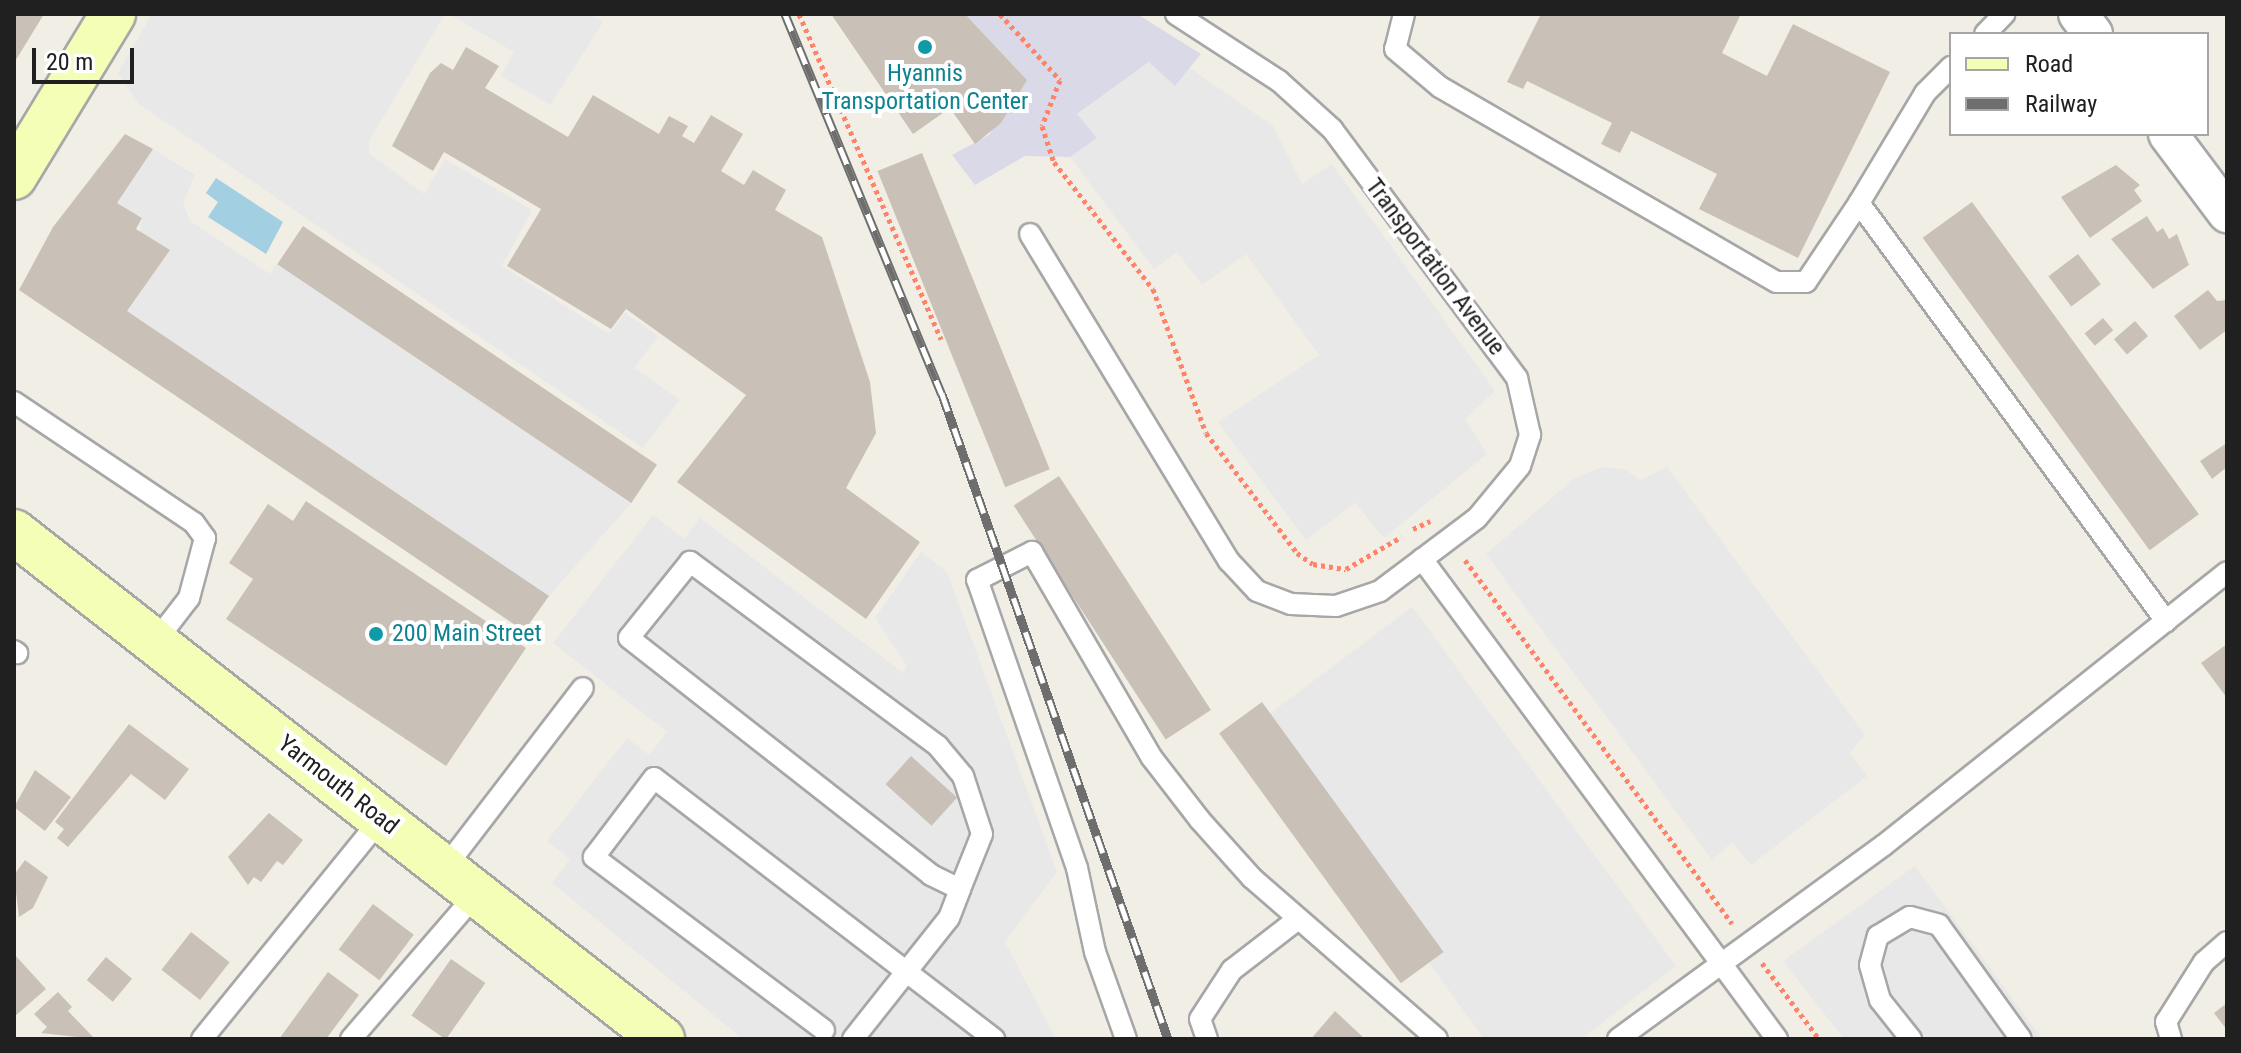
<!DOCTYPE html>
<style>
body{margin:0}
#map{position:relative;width:2241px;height:1053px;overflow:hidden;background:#f1eee5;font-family:"Roboto Condensed",sans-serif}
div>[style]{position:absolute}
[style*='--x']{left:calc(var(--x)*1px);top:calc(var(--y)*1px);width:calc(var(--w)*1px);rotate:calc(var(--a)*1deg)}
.parking>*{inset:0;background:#e8e8e8}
.plaza>*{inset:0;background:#dad9e7}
.water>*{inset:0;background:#a3cfe2}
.building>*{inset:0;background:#c9c1b8;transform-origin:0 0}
.path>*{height:5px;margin-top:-2.5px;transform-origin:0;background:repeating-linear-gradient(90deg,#ff8368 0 4px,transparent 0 8px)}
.roads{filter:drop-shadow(2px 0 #a7a7a7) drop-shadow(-2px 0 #a7a7a7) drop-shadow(0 2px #a7a7a7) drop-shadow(0 -2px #a7a7a7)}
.lane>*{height:20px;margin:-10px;padding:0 10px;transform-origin:10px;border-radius:10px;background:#fff}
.street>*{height:38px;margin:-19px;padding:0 19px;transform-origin:19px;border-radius:19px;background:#fff}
.secondary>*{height:44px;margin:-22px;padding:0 22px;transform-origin:22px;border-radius:22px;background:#f5feb6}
.rail>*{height:9px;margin-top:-4.5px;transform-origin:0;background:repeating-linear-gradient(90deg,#fff 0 18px,#6e6e6e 0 36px);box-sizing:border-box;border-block:2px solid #6e6e6e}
.dots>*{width:22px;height:22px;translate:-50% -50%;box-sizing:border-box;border:4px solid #fff;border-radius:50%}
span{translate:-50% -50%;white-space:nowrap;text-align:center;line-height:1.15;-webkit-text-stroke:8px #fff;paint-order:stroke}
.culture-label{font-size:24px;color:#0d838f}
.left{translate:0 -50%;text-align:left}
.street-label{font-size:24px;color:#202020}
.frame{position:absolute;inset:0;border:16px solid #202020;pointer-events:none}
.legend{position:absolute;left:1949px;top:32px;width:260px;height:104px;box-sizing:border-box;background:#fff;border:2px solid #a6a6a6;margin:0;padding:10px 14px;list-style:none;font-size:24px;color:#202020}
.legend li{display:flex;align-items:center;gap:16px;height:40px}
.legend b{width:40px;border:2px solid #a6a6a6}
.scale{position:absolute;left:32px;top:48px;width:102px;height:36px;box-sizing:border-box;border:4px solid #202020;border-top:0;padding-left:10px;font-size:24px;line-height:28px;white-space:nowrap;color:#202020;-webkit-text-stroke:6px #fff;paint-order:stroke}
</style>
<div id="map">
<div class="parking">
<i style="clip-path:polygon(152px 14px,445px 14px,369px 141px,369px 153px,424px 194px,445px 159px,532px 210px,502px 266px,609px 334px,625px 313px,658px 336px,634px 368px,680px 400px,643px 448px,139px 104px,118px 73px)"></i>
<i style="clip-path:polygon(449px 14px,590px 14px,603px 22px,550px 105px,501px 76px,514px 52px)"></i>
<i style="clip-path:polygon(1150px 62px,1175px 85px,1190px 68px,1273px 126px,1302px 184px,1332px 164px,1495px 391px,1465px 419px,1487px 454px,1384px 538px,1355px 503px,1306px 540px,1218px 422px,1319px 355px,1246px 254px,1202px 285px,1177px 252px,1154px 269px,1070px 157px,1096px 138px,1076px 115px)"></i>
<i style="clip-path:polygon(153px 149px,195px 175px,183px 203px,190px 221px,270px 274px,277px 264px,632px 502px,549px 596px,127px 311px,142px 217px,117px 203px)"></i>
<i style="clip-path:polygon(1602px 467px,1624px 469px,1641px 480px,1667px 467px,1865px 735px,1850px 753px,1867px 776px,1751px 865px,1732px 842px,1712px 860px,1486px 554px,1575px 478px)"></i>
<i style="clip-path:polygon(653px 515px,684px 539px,700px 518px,903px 673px,907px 666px,875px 618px,921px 552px,947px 572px,1057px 872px,1005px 942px,1056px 1039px,743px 1039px,552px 883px,570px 859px,547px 841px,627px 738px,649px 755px,667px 732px,553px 643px)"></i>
<i style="clip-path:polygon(1412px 607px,1676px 966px,1581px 1039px,1484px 1039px,1256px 724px)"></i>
<i style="clip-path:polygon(1915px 866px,2042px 1039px,1844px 1039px,1783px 961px)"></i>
</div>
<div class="plaza">
<i style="clip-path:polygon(965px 14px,1137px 14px,1201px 54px,1175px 86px,1149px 62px,1077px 114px,1097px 138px,1070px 157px,1025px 156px,975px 185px,952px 155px,989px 135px,1027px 80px)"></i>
</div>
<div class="water">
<i style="clip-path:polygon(216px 178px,283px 222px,266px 254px,208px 217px,218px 202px,206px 193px)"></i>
</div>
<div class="building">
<i style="clip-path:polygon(14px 14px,44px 14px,14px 63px)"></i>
<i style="clip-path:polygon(831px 14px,965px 14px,1027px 80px,1001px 123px,975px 144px,950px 108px,913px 134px)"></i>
<i style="clip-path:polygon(1541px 14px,1741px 14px,1722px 53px,1767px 76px,1793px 24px,1890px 72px,1798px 258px,1699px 209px,1717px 174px,1631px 131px,1620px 153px,1601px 144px,1612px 123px,1527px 81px,1523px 89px,1507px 82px)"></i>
<i style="clip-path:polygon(466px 47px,499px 66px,485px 88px,568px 137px,593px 95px,659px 134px,669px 116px,688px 126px,682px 136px,694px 143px,711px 115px,743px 134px,721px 171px,744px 185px,753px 170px,786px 190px,775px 210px,822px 237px,870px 382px,876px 433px,846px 488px,920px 542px,866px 619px,677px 482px,746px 395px,626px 309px,611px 329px,507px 266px,541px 209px,444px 152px,433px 171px,392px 146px,430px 73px,441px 63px,453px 70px)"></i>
<i style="clip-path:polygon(125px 134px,153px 149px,117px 203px,142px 218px,136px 229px,170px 250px,127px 311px,549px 596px,524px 631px,19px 290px,53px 227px)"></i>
<i style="left:922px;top:153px;width:341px;height:48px;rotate:68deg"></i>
<i style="clip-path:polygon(2116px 165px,2140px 185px,2134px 190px,2142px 201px,2090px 238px,2061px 197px)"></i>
<i style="left:1972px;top:202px;width:386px;height:61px;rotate:54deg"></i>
<i style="clip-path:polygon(2147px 216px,2157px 232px,2163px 228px,2169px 239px,2177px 234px,2189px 265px,2153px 289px,2111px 239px)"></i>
<i style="left:303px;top:226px;width:427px;height:46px;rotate:34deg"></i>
<i style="left:2078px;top:254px;width:38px;height:37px;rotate:53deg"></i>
<i style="clip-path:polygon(2208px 290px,2217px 301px,2227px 300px,2227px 330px,2200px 350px,2174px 316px)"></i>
<i style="left:2103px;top:318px;width:16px;height:24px;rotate:50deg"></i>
<i style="left:2135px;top:321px;width:20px;height:28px;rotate:49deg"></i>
<i style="clip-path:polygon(2227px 443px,2227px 467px,2212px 479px,2200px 461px)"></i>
<i style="left:1059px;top:476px;width:279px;height:54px;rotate:57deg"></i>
<i style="clip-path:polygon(306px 501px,526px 648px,446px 766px,226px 619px,253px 579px,229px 563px,268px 504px,293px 521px)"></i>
<i style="clip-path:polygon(2227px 644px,2227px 698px,2201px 663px)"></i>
<i style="left:1262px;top:702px;width:309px;height:53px;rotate:54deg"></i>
<i style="clip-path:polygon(129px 724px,189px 769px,165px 800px,131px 774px,68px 847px,57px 838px,64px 829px,55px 822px)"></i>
<i style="left:911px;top:756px;width:62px;height:38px;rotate:42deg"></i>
<i style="clip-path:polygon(35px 770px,71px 797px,45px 831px,14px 807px)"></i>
<i style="clip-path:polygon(269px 813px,303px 840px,283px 865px,277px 861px,261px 882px,254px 877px,248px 885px,228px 857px)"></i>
<i style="clip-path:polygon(25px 860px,48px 877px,33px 908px,19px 917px,14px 875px)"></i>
<i style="left:373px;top:904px;width:51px;height:57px;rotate:37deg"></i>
<i style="left:191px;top:932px;width:49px;height:48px;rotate:38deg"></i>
<i style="clip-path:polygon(14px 954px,46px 989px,14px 1017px)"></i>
<i style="left:106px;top:957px;width:34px;height:30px;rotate:40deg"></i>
<i style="left:451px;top:959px;width:42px;height:69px;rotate:35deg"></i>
<i style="clip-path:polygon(328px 972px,359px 995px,326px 1039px,279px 1039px)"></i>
<i style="clip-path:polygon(58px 992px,72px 1007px,68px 1011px,95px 1039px,41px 1033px,47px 1027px,34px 1014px)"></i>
<i style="clip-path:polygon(2227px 1003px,2227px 1030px,2214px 1013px)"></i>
<i style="clip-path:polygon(1335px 1011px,1365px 1039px,1311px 1039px)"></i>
</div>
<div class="path">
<i style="--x:799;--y:14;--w:355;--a:66.4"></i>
<i style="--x:1000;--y:14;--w:89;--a:47.7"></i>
<i style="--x:1060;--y:80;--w:49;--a:111.4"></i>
<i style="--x:1042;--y:126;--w:38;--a:72"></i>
<i style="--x:1054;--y:162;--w:161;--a:52.1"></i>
<i style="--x:1153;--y:289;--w:153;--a:69.8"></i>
<i style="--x:1206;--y:433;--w:151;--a:52.8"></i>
<i style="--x:1297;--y:553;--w:19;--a:35"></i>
<i style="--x:1313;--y:564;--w:33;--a:9"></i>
<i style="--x:1346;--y:569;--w:64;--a:-30.2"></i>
<i style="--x:1413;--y:529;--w:19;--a:-25"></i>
<i style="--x:1465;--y:560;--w:451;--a:53.7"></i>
<i style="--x:1762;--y:963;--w:95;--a:53.1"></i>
</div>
<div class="roads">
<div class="lane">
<i style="--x:1404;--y:14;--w:36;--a:104"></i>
<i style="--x:1395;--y:49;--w:59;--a:40.2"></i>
<i style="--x:1440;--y:87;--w:389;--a:30.1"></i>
<i style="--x:1777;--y:282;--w:29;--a:0"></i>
<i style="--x:1806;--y:282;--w:95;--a:-56.1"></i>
<i style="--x:1859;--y:203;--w:519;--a:53.7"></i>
<i style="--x:1985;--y:34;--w:28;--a:-46"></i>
<i style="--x:1859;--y:203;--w:128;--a:-59"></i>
<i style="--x:1925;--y:93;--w:37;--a:-45"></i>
<i style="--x:1030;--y:234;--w:383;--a:58.7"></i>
<i style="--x:1229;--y:561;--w:41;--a:47"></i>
<i style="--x:1257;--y:591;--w:36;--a:21"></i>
<i style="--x:1291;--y:604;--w:45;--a:2.5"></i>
<i style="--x:1336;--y:606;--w:46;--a:-18.8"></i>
<i style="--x:1380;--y:591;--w:121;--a:-37"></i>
<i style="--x:1477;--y:518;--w:67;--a:-50.4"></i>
<i style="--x:1520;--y:466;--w:33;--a:-72"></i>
<i style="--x:1530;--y:435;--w:58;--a:-102.8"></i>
<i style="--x:1517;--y:378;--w:310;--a:-126.6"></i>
<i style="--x:1332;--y:129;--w:72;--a:-137.8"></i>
<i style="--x:1279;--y:81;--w:123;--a:-147"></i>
<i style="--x:14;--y:402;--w:217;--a:33.9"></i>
<i style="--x:194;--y:523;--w:19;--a:54"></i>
<i style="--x:205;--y:538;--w:62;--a:104.9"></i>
<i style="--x:189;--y:598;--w:56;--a:127.7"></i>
<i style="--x:1422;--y:559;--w:597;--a:53.51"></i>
<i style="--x:14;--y:651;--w:4;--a:34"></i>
<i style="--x:444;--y:869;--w:228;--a:-52.5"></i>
<i style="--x:824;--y:1030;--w:288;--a:-143.1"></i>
<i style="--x:594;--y:857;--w:99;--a:-52.8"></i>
<i style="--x:654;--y:778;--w:429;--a:37.5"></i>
<i style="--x:202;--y:1039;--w:284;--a:-50.9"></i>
<i style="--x:351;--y:1039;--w:191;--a:-49.2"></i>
<i style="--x:853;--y:1039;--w:154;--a:-51.6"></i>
<i style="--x:949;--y:918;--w:31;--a:-69"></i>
<i style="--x:960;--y:889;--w:59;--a:-68.2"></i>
<i style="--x:982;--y:834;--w:61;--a:-108.1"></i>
<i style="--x:963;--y:776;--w:39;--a:-130"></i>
<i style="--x:938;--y:746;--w:309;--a:-143.4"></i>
<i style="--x:690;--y:562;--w:97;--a:128.8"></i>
<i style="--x:629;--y:638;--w:384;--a:38.1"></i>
<i style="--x:931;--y:875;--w:32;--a:26"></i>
<i style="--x:1126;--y:1039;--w:92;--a:-109.6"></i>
<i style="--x:1095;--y:952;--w:86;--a:-102.1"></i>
<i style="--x:1077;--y:868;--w:305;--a:-109.1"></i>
<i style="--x:977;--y:580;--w:62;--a:-27"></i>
<i style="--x:1032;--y:552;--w:238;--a:59.8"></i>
<i style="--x:1152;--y:758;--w:78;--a:52.3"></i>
<i style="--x:1200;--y:820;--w:78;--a:48.1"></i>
<i style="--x:1252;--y:878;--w:245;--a:41"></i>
<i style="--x:1207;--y:1039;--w:21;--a:-109"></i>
<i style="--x:1200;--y:1019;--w:59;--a:-56.9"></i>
<i style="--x:1232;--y:970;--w:83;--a:-37.7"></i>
<i style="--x:1618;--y:1039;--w:329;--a:-36.1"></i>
<i style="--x:1884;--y:845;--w:438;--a:-38.5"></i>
<i style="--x:1911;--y:1039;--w:50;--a:-128.5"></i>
<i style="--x:1880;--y:1000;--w:36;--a:-106"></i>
<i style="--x:1870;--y:965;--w:30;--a:-75"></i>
<i style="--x:1878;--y:936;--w:37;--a:-31"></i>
<i style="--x:1910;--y:917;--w:30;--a:15"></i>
<i style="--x:1939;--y:925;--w:140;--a:54.3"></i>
<i style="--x:2171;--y:1039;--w:18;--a:-106"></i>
<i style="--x:2166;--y:1022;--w:71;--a:-57.7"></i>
<i style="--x:2204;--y:962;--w:30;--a:-41"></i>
</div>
<div class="street">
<i style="--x:2078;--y:14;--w:25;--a:53"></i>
<i style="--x:2168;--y:134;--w:99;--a:53.2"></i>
</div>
<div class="secondary">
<i style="--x:14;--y:177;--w:191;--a:-58.7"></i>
<i style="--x:14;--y:532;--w:823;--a:38.04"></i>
</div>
</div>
<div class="rail">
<i style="--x:785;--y:14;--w:411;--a:67.6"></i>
<i style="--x:942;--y:394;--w:683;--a:70.69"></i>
</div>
<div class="dots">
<i style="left:925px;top:47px;background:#0f9aa8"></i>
<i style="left:376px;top:634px;background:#0f9aa8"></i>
</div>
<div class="culture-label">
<span style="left:925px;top:88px">Hyannis<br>Transportation Center</span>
<span class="left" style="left:392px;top:634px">200 Main Street</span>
</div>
<div class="street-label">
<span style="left:1435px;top:267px;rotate:53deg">Transportation Avenue</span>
<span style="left:338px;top:785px;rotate:38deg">Yarmouth Road</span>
</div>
<div class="frame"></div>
<ul class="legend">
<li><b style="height:10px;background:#f5feb6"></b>Road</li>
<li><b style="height:10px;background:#6e6e6e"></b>Railway</li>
</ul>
<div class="scale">20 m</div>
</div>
